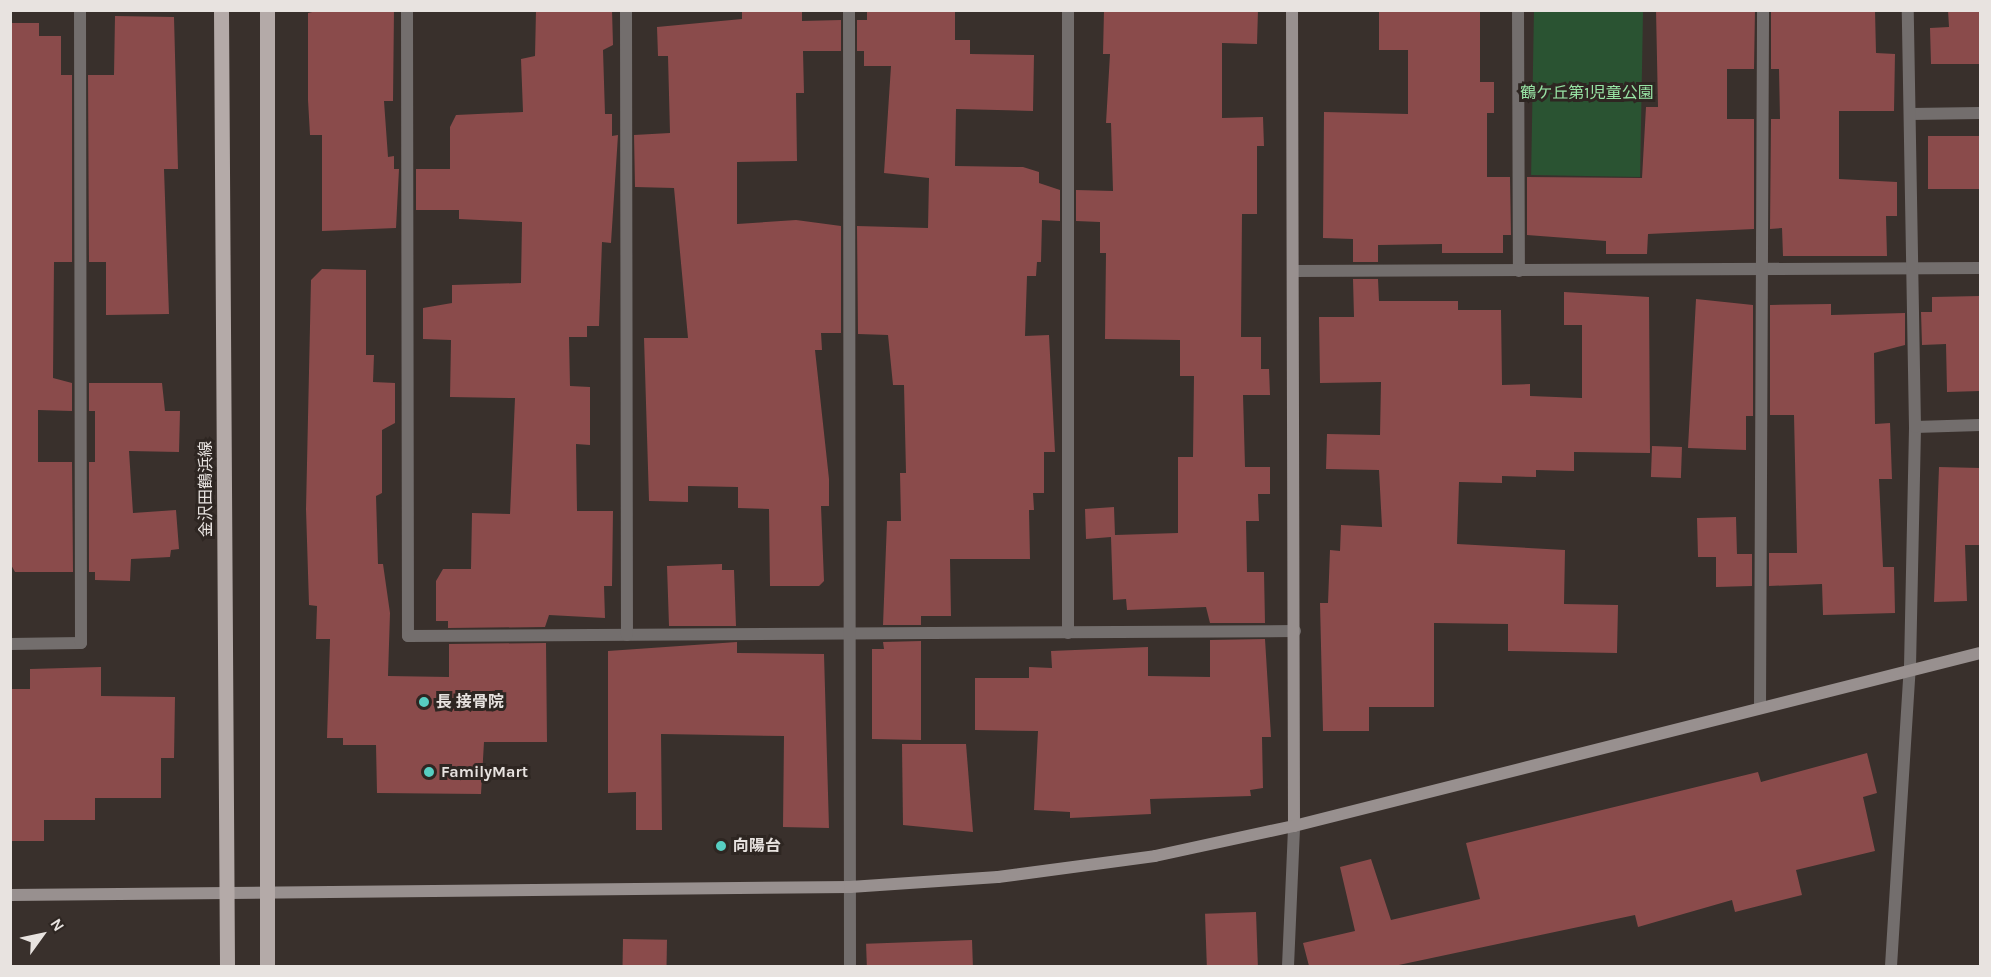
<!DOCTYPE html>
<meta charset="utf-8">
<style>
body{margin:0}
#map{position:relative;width:1991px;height:977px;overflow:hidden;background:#39302c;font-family:Karla,"Noto Sans JP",sans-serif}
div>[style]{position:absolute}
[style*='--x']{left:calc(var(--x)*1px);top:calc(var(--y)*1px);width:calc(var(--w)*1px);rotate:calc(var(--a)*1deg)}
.green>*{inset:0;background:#2a5332;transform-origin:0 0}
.building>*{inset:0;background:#8a4b4b;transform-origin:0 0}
.street>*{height:12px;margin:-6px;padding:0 6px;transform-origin:6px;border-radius:6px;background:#736e6d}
.secondary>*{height:12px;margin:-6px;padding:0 6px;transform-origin:6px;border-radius:6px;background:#98908f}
.primary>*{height:15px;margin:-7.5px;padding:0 7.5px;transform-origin:7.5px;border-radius:7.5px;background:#b4aaa8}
.dots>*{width:16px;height:16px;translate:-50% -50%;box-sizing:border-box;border:3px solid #2e2622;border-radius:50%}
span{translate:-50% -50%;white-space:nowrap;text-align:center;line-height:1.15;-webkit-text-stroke:6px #2e2622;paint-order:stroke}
.park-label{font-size:16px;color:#97e2a3}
.street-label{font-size:16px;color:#e8e3e0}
.poi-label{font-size:16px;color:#e8e3e0;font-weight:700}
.left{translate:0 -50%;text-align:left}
.frame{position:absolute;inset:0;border:12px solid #e8e3e0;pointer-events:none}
.north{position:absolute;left:12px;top:905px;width:60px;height:60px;-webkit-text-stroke:4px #2e2622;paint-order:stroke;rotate:57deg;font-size:16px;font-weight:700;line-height:24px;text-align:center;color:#e8e3e0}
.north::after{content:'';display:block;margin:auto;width:21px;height:27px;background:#e8e3e0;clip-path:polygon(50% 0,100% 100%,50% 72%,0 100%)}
</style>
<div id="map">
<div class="green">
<i style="left:1534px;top:10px;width:109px;height:165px;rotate:1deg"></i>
</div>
<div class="building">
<i style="clip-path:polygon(321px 10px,394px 10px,393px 101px,384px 101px,388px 157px,394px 156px,394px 169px,399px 169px,396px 228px,322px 231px,322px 135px,310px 135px,308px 100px,308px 13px)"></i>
<i style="clip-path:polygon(536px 10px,612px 10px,613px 45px,603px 50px,605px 114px,612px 114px,612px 136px,618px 135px,611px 243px,602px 242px,599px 326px,587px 326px,587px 337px,569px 337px,570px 386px,590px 387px,590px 445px,576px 444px,577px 511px,613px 511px,612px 586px,604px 586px,605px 618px,549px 615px,545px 627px,448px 628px,448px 621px,436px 621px,436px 581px,443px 569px,471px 569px,472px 513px,510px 514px,515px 398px,450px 397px,451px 340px,423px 339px,423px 308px,452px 303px,452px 285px,521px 283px,522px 222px,459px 219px,459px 210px,416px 210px,416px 169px,450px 169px,450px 127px,456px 115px,523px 112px,521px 59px,535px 56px)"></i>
<i style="clip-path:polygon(742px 10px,802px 10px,802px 21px,841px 20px,841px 51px,803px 51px,804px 93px,796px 93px,797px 161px,737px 162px,737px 224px,796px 220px,841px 226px,841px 333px,821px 333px,822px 350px,815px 350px,829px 479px,829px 506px,821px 506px,824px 581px,819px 586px,770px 586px,769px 509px,738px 508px,738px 487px,688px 486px,688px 502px,649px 501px,644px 338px,688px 338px,674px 188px,635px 187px,634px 135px,670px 133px,668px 56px,658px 56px,657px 27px,742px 19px)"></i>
<i style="clip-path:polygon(867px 10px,955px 10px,955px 40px,970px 40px,970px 54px,1034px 55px,1033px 111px,956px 109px,955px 166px,1023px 167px,1039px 172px,1039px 183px,1060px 190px,1060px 221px,1042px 220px,1041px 262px,1037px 262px,1036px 276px,1027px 276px,1025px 336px,1049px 335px,1055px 452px,1044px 452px,1044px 493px,1033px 493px,1034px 510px,1029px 510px,1030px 559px,950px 559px,951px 616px,921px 616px,921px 625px,883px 625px,887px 521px,901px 521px,900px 473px,906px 473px,904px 385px,893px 385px,888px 335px,858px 334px,857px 226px,928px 228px,929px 178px,884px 173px,891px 66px,864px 66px,864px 51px,857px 51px,857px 20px,867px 20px)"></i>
<i style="clip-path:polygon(1104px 10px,1258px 10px,1257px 44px,1222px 43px,1222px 118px,1263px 117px,1264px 146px,1257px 146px,1257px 214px,1242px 214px,1241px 337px,1261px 337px,1261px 369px,1269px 369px,1270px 395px,1243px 395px,1245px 467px,1270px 467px,1270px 494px,1258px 494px,1259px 521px,1246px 521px,1247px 572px,1264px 572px,1265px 623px,1210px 623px,1206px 607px,1127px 610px,1126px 599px,1113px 600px,1111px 537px,1086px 539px,1085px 509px,1114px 507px,1115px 535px,1178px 533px,1178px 457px,1193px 457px,1194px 376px,1180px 376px,1180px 340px,1105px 339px,1106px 253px,1100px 253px,1100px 222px,1076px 221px,1076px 190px,1113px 191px,1111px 123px,1106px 123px,1110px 54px,1103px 54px)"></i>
<i style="clip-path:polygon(1379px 10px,1480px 10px,1480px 82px,1494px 82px,1494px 113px,1487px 113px,1487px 177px,1510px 177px,1511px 235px,1503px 235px,1503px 253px,1442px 253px,1442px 244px,1378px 245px,1378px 262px,1353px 262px,1353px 239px,1323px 238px,1324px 112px,1408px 114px,1408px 50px,1379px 50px)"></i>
<i style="clip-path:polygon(1656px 10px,1755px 10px,1754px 69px,1727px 69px,1727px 119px,1754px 119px,1754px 229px,1648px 234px,1647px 254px,1606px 254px,1606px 241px,1527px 235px,1527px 177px,1642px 178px,1646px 107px,1658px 107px)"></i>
<i style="clip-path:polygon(1771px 10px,1875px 10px,1876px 53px,1895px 54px,1894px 111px,1839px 111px,1839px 179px,1897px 182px,1897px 216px,1886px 216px,1887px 256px,1783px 256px,1782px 228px,1770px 229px,1771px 119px,1780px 119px,1779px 69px,1771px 69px)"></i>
<i style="clip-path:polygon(1948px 10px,1980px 10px,1980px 64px,1931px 64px,1930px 28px,1949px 27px)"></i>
<i style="clip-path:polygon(115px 16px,174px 17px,178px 169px,164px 169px,169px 314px,106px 315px,106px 262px,89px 262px,88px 75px,114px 75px)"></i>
<i style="clip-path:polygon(10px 23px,39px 23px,39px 36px,61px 36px,61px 75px,72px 75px,72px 262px,54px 262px,53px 378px,72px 383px,72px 411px,38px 410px,38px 462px,72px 462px,73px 572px,15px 572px,10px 563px)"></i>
<i style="left:1980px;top:136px;width:53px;height:52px;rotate:90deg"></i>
<i style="clip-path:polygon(322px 269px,366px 270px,366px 355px,374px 355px,373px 382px,395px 383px,395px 423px,382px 430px,382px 493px,376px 496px,378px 564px,383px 564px,390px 613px,388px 676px,449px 677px,449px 644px,546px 643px,547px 742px,484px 742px,481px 794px,377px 793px,376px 745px,343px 745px,343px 738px,327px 738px,330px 639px,316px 639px,317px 606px,309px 605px,306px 509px,311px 280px)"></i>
<i style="clip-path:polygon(1353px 279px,1378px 279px,1379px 301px,1458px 301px,1458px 310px,1501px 310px,1502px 385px,1530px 384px,1530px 396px,1582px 398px,1582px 325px,1564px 325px,1564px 292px,1649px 297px,1650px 453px,1574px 452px,1574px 471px,1536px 470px,1536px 477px,1502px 476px,1502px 483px,1459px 482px,1457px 544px,1565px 550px,1564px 604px,1618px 605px,1617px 653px,1508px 651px,1508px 624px,1434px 623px,1434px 707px,1369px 707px,1369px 731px,1323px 731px,1320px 603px,1328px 603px,1330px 550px,1340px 551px,1341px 525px,1382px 527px,1379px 470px,1326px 469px,1327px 434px,1380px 435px,1381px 382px,1320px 383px,1319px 317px,1354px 317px)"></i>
<i style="clip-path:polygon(1980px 296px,1980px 391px,1947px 392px,1946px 344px,1922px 345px,1921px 312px,1932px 312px,1932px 297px)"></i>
<i style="clip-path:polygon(1696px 299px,1753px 305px,1753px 416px,1746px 416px,1746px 450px,1688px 448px)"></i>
<i style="clip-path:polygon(1831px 304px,1831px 315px,1905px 313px,1905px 345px,1874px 353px,1875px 424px,1890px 423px,1892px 479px,1879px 479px,1883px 567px,1894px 567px,1895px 613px,1823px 615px,1822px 584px,1769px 586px,1769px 553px,1797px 553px,1794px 415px,1770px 415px,1770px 305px)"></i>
<i style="clip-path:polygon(89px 383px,162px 383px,165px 411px,180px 411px,179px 452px,129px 451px,133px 513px,176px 510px,179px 549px,171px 550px,170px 557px,131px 559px,130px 581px,95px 580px,95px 572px,89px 572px,89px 462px,95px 462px,95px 411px,89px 411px)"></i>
<i style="left:1652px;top:446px;width:30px;height:31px;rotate:2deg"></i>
<i style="clip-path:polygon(1939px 467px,1980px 468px,1980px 545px,1965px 545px,1967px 601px,1934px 602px)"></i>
<i style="clip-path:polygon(1736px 517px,1737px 554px,1752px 554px,1752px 586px,1716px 587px,1716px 557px,1698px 557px,1697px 518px)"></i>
<i style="clip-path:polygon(722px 564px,722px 570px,734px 570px,736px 626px,669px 626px,667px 566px)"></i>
<i style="clip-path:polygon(1265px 639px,1271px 737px,1262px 737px,1263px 788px,1250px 790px,1251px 796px,1150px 799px,1151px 814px,1070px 818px,1070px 812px,1034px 810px,1038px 731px,975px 730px,975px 678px,1029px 678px,1029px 667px,1052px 668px,1051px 651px,1148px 647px,1148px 676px,1210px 677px,1210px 640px)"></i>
<i style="clip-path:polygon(921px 641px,921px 740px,872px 739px,872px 649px,884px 649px,883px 642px)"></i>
<i style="clip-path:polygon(737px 642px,737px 653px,824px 654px,829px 828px,783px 827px,784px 736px,661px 734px,662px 830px,636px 830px,636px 792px,608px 793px,608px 651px)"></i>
<i style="clip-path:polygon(101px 667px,101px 696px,175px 697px,174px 758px,161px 758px,161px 798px,95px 798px,95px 820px,44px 820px,44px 841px,10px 841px,10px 689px,30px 689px,30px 669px)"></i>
<i style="clip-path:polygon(902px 744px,966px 744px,973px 832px,903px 825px)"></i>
<i style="clip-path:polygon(1867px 753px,1877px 793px,1863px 797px,1875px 851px,1796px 870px,1802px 895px,1735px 912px,1732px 900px,1638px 927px,1635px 915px,1394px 966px,1309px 966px,1303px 943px,1355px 931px,1340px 867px,1371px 859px,1391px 920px,1480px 899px,1466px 843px,1758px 772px,1761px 782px)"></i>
<i style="left:1256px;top:912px;width:54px;height:51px;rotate:88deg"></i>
<i style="left:623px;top:939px;width:44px;height:27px;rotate:1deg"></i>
<i style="left:972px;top:940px;width:26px;height:106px;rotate:88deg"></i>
</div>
<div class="street">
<i style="--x:407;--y:10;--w:626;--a:89.91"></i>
<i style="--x:408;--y:636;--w:887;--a:-0.32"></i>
<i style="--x:626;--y:10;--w:625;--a:89.91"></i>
<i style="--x:849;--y:10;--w:956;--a:89.94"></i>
<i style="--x:1068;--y:10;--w:623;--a:90"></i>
<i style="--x:1518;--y:10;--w:261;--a:89.8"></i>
<i style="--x:1911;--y:114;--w:69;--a:-0.8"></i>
<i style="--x:1293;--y:271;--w:687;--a:-0.25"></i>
<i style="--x:1915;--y:427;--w:65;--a:-1.8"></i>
<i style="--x:10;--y:644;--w:71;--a:-0.8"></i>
<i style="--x:81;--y:643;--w:633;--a:-90.09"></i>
<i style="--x:1760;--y:708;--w:698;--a:-89.75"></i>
<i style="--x:1288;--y:966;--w:140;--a:-87.5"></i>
<i style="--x:1891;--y:966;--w:300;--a:-86.4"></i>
<i style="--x:1910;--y:667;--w:240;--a:-88.8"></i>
<i style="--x:1915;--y:427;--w:417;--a:-91"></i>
</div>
<div class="secondary">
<i style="--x:1292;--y:10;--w:816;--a:89.86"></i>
<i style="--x:10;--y:895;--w:840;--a:-0.55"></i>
<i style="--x:850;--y:887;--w:148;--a:-3.9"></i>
<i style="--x:998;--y:877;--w:158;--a:-7.6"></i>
<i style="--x:1155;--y:856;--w:142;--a:-12.2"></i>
<i style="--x:1294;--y:826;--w:707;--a:-14.15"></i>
</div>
<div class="primary">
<i style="--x:221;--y:10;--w:956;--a:89.64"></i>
<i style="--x:267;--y:966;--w:956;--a:-90"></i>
</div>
<div class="dots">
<i style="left:424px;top:702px;background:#57cec2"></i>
<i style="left:429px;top:772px;background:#57cec2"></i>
<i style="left:721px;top:846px;background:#57cec2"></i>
</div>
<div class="park-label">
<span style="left:1587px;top:93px">鶴ケ丘第1児童公園</span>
</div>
<div class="street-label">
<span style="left:206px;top:489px;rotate:-90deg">金沢田鶴浜線</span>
</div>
<div class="poi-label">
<span class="left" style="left:436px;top:702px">長 接骨院</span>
<span class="left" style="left:441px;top:772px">FamilyMart</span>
<span class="left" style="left:733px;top:846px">向陽台</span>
</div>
<div class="frame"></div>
<div class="north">N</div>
</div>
